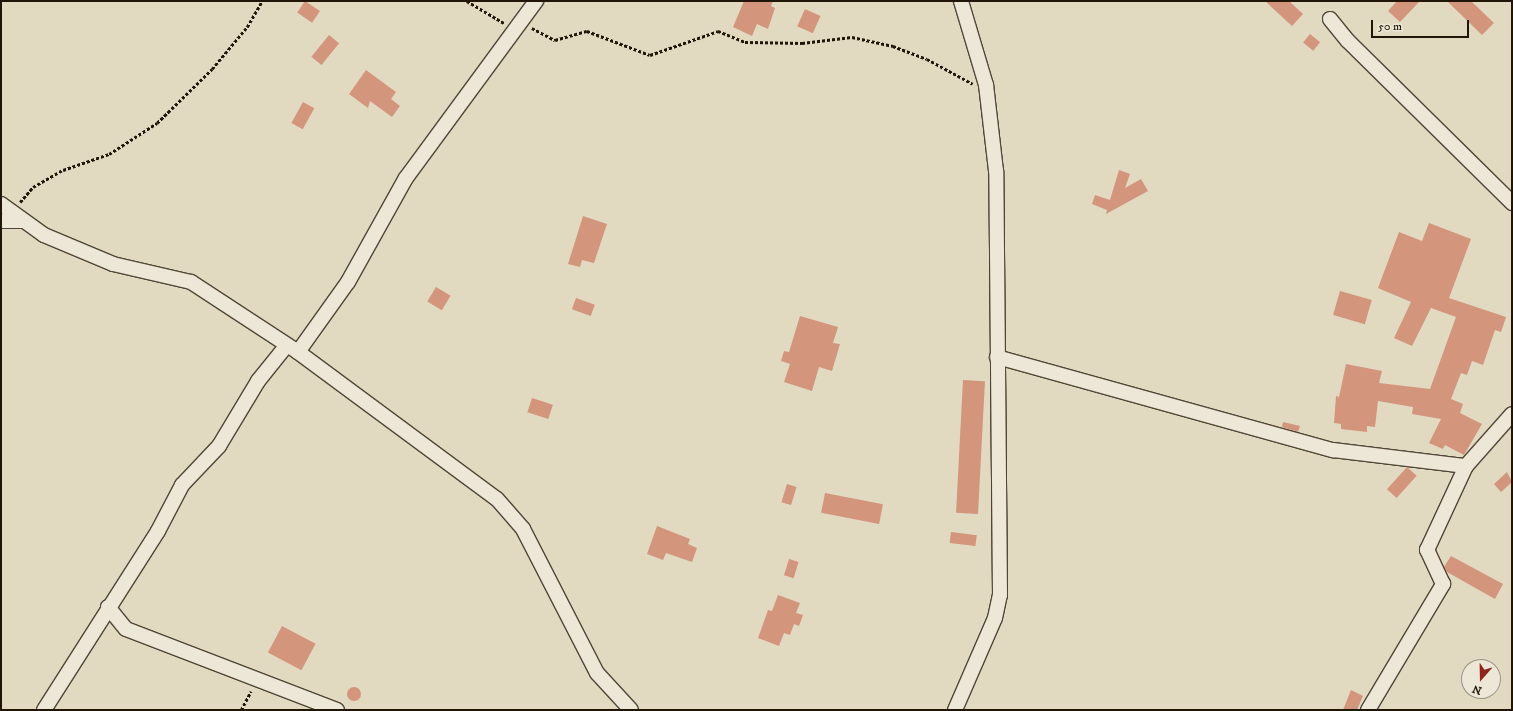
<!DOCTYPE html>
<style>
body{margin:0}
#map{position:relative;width:1513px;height:711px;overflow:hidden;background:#e1dac0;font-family:"IM FELL DW Pica",serif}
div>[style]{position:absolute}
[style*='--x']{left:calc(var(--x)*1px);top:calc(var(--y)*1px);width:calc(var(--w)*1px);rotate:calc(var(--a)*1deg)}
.building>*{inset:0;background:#d3957c;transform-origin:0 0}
.round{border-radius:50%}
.path>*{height:2.5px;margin-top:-1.25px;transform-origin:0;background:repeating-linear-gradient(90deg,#211508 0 3px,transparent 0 5px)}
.roads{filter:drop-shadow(1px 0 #514636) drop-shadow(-1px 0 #514636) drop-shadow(0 1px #514636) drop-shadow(0 -1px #514636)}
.street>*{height:14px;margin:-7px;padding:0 7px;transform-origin:7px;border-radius:7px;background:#ece7d6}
span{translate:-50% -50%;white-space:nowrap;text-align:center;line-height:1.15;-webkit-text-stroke:4px #ece7d6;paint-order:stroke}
.frame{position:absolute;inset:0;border:2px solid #211508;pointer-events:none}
.north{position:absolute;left:1461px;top:659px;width:40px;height:40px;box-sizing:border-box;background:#ece7d6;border:1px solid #9b9384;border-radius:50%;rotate:200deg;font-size:11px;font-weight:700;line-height:16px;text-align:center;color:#211508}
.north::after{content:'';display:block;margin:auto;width:14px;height:18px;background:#8f2418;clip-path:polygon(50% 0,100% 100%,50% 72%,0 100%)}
.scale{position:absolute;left:1371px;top:20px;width:98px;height:18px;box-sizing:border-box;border:2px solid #211508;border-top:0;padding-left:5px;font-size:12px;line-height:14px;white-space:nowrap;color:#211508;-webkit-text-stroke:3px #ece7d6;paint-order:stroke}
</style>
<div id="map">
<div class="building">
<i style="left:305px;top:1px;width:18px;height:14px;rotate:34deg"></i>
<i style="clip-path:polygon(744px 1px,773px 1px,771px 6px,775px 8px,768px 29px,757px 24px,752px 36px,733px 27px)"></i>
<i style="clip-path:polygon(1265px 1px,1289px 1px,1303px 14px,1292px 26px)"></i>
<i style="clip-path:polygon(1397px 1px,1420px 1px,1400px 22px,1388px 11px)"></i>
<i style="clip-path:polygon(1447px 1px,1471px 1px,1494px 23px,1482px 35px)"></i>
<i style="left:805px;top:9px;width:17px;height:19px;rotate:24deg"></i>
<i style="left:1310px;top:34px;width:13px;height:11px;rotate:39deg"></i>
<i style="left:329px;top:35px;width:13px;height:28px;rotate:39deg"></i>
<i style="clip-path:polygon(366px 70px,396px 92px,391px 99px,400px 106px,392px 117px,370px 101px,368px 108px,349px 94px)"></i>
<i style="left:303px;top:102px;width:13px;height:24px;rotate:29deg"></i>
<i style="clip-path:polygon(1119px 170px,1130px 174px,1125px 188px,1141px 179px,1148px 191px,1106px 214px,1107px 210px,1092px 204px,1095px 195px,1110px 200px)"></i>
<i style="clip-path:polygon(583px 216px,607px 224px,594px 263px,582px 260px,580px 267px,568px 264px)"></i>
<i style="clip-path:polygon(1429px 223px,1471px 239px,1449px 298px,1506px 317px,1501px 332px,1495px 330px,1483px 365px,1472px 361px,1467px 375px,1461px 373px,1451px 399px,1463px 404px,1460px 413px,1482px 424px,1464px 455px,1445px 445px,1443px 449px,1429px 443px,1441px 419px,1412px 414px,1413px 407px,1378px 401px,1375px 427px,1367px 426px,1367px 432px,1341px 429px,1341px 424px,1334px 423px,1336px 396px,1339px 397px,1346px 364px,1382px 371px,1379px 383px,1430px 389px,1456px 317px,1431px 308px,1412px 346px,1394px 338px,1411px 302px,1378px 288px,1399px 232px,1422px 241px)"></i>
<i style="left:436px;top:287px;width:17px;height:17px;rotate:31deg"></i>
<i style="left:1340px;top:291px;width:33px;height:25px;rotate:16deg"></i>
<i style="left:576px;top:298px;width:20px;height:12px;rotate:20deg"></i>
<i style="clip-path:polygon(800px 316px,838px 327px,833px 343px,840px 344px,832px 371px,819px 367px,812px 391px,784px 382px,790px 364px,781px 361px,784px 351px,789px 352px)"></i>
<i style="left:963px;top:380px;width:22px;height:133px;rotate:3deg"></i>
<i style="left:532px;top:398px;width:22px;height:15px;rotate:18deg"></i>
<i style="clip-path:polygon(1283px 422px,1300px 426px,1298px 432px,1282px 427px)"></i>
<i style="left:1407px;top:467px;width:13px;height:30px;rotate:42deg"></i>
<i style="clip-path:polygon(1507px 472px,1512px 482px,1501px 492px,1494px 484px)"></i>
<i style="left:787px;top:484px;width:10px;height:19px;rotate:17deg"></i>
<i style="left:825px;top:493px;width:59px;height:20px;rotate:11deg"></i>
<i style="clip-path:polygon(657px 526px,690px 539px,688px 544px,697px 548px,692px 562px,666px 553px,663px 560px,647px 554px)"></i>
<i style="left:951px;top:532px;width:26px;height:11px;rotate:7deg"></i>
<i style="clip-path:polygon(1451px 556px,1503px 584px,1495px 599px,1447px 572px,1444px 567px)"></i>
<i style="left:789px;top:559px;width:10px;height:17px;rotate:17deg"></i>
<i style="clip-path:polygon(778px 595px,800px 603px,796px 613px,803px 615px,799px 626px,794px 624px,790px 635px,784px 633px,779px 646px,758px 638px,768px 610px,772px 611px)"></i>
<i style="left:282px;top:626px;width:38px;height:30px;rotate:28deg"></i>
<i class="round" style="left:347px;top:687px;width:14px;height:14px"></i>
<i style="clip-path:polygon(1351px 690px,1363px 696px,1357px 710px,1343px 710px)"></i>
</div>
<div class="path">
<i style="--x:467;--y:1;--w:43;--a:30.7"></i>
<i style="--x:532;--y:28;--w:26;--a:28"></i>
<i style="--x:555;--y:40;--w:33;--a:-16"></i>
<i style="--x:587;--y:31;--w:67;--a:20.9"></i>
<i style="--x:650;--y:55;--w:72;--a:-19.4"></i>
<i style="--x:718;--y:31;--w:29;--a:22"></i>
<i style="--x:745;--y:42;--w:57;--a:1"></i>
<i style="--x:802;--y:43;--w:50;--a:-6.8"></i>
<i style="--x:852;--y:37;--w:42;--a:12.4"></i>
<i style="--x:893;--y:46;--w:36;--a:21"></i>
<i style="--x:927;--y:59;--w:52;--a:28.5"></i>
<i style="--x:20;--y:202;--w:20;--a:-49"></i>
<i style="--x:33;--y:187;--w:34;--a:-30"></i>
<i style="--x:63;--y:170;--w:49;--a:-19.2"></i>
<i style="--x:109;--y:154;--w:57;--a:-32.9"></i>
<i style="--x:157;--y:123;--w:77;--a:-44.5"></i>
<i style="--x:212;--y:69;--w:55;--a:-50.2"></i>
<i style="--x:247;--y:27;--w:30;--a:-60"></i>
<i style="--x:241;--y:710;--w:21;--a:-62"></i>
</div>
<div class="roads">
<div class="street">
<i style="--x:1330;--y:19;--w:28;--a:51"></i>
<i style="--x:1348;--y:41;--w:231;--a:44.6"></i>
<i style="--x:1;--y:204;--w:53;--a:35.8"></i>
<i style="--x:44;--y:235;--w:75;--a:22.8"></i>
<i style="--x:113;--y:264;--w:80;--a:13"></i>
<i style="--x:191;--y:282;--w:128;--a:33.2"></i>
<i style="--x:298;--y:352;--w:247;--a:36.5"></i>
<i style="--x:497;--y:499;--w:40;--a:49"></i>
<i style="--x:523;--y:529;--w:162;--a:62.8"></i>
<i style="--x:597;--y:673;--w:50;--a:47.4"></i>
<i style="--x:1;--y:221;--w:23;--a:0"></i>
<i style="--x:298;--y:352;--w:86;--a:-54.5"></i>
<i style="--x:348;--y:282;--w:119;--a:-60.9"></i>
<i style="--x:406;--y:178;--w:220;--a:-53.7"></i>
<i style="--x:997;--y:357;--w:349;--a:15.5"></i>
<i style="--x:1333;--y:450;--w:134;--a:6.9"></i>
<i style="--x:1466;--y:466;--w:69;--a:-48.5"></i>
<i style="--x:108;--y:607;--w:28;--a:51"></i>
<i style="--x:126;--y:629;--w:226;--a:21"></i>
<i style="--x:44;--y:710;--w:212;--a:-57.5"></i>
<i style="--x:158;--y:531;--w:52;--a:-62.4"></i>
<i style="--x:182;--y:485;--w:54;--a:-46.5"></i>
<i style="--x:219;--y:446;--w:76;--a:-59"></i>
<i style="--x:258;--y:381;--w:46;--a:-51.1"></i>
<i style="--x:955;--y:710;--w:100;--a:-66.5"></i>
<i style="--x:995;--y:618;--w:24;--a:-78"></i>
<i style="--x:1000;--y:595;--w:424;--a:-90.5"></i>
<i style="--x:996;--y:171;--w:87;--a:-96.6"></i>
<i style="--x:986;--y:85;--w:88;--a:-106.6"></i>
<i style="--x:1368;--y:710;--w:147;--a:-59.2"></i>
<i style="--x:1443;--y:584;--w:38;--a:-115"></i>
<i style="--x:1427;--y:550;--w:93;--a:-65.1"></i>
</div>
</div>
<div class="frame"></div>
<div class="north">N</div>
<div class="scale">50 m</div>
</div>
